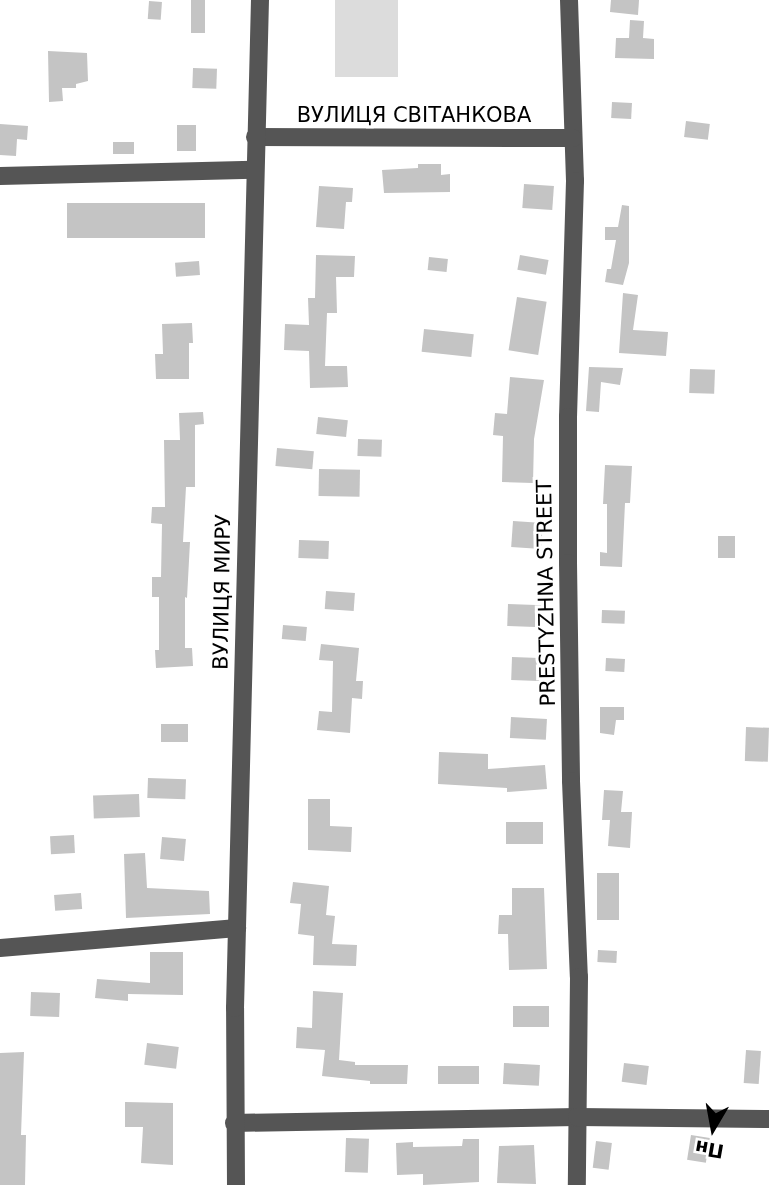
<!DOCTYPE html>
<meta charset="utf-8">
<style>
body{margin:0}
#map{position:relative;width:769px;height:1185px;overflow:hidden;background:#fff;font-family:"DejaVu Sans",sans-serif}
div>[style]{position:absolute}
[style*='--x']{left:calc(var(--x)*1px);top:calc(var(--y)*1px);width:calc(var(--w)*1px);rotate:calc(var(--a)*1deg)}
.green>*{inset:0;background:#dcdcdc;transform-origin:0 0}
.building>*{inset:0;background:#c4c4c4;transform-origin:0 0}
.minor>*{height:18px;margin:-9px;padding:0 9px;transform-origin:9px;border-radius:9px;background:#555}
span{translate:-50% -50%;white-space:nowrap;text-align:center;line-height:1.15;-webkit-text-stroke:6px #fff;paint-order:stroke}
.street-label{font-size:21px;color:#000}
.north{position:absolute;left:678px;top:1094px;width:70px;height:70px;-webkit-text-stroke:5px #fff;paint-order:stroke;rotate:190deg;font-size:19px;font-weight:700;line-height:28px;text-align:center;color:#000}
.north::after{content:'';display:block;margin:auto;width:24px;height:32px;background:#000;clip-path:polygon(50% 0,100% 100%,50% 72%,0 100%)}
</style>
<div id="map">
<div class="green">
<i style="left:335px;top:0;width:63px;height:77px"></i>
</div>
<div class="building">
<i style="left:191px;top:0;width:14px;height:33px"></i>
<i style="clip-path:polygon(611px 0,639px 0,638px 15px,610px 12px)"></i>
<i style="left:149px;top:1px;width:13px;height:18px;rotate:4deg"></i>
<i style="clip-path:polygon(630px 20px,644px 21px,643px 38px,654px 39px,654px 59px,615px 58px,616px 38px,629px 38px)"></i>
<i style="clip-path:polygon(48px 51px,87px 53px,88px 81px,76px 84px,76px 88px,62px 88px,63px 101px,49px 102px)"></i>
<i style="left:193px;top:68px;width:24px;height:20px;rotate:2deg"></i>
<i style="left:612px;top:102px;width:20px;height:16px;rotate:3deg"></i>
<i style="left:686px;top:121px;width:24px;height:16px;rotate:7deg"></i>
<i style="clip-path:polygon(0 124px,28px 126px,27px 140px,17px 139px,16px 156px,0 155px)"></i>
<i style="left:177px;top:125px;width:19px;height:26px"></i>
<i style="left:113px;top:142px;width:21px;height:12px"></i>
<i style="clip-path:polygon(418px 164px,441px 164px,441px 175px,450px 174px,450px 192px,384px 193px,382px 170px,418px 168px)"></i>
<i style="left:524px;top:184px;width:30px;height:24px;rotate:4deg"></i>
<i style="clip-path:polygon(319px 186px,353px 188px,352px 202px,346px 202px,344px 229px,316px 227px)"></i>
<i style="left:205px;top:203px;width:35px;height:138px;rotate:90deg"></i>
<i style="clip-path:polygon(622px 205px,629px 206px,629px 263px,623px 285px,605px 282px,607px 269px,611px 269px,616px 240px,605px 240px,605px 227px,618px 227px)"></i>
<i style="clip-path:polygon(316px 255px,355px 256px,354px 277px,336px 277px,337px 313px,327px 313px,325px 366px,347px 366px,348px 387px,310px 388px,309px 351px,284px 350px,285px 324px,309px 325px,308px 298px,315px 298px)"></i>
<i style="left:520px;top:255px;width:29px;height:15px;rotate:10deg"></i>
<i style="left:429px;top:257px;width:19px;height:13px;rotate:6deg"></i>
<i style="left:199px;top:261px;width:14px;height:24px;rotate:86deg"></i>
<i style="clip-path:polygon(623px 293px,638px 295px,633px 330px,668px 332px,666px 356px,619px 353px)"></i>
<i style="left:517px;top:297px;width:30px;height:54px;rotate:9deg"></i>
<i style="clip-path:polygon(192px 323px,193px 343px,189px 343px,189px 379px,156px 379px,155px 354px,163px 354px,162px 324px)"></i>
<i style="left:424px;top:329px;width:50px;height:23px;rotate:6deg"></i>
<i style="clip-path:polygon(589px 367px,623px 368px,620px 385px,601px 382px,599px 412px,586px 411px)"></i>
<i style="left:690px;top:369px;width:25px;height:24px;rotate:2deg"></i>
<i style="clip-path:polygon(510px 377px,544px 380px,534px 439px,533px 483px,502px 482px,503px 436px,493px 435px,495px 413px,507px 414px)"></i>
<i style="clip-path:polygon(203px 412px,204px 424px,195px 425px,195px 487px,186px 487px,183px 542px,190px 542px,187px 598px,185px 597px,185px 648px,192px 648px,193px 666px,156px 668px,155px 650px,159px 650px,159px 597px,152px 597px,152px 577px,161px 577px,162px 524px,151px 523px,152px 507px,165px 507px,164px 440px,180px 440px,179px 413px)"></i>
<i style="left:318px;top:417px;width:30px;height:17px;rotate:6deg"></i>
<i style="left:358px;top:439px;width:24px;height:17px;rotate:2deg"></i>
<i style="left:277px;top:448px;width:37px;height:18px;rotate:5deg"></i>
<i style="clip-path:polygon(605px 465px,632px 466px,630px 503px,625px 503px,622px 567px,600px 566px,600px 552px,607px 553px,607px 504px,603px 504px)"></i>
<i style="left:319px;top:469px;width:41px;height:27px;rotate:1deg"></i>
<i style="left:513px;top:521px;width:30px;height:26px;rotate:4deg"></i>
<i style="left:718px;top:536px;width:17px;height:22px"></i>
<i style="left:299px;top:540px;width:30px;height:18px;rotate:2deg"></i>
<i style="left:326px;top:591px;width:29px;height:18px;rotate:4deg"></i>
<i style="left:508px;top:604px;width:35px;height:22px;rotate:2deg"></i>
<i style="left:602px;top:610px;width:23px;height:13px;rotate:2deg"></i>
<i style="left:283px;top:625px;width:24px;height:14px;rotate:5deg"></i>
<i style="clip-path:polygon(321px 644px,359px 648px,356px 681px,363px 681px,362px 699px,352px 698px,350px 733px,317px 730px,319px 711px,332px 712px,333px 661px,319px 660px)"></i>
<i style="left:512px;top:657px;width:34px;height:23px;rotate:2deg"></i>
<i style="left:606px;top:658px;width:19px;height:13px;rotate:3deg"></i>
<i style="clip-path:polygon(600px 707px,624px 707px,624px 720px,616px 720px,614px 735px,600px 733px)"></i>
<i style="left:511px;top:717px;width:36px;height:21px;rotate:3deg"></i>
<i style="left:161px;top:724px;width:27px;height:18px"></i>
<i style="left:746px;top:727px;width:23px;height:34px;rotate:2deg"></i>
<i style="clip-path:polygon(439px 752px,488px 754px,488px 769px,545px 765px,547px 789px,507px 792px,507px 788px,438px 784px)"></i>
<i style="left:148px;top:778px;width:38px;height:20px;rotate:2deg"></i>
<i style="clip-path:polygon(604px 790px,623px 791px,621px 812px,632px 812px,630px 848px,608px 846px,610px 820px,602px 820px)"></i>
<i style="left:139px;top:794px;width:23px;height:46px;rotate:88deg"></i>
<i style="clip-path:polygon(308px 799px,330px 799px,330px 826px,352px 827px,351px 852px,308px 850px)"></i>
<i style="left:506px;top:822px;width:37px;height:22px"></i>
<i style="left:74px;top:835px;width:18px;height:24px;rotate:87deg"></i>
<i style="left:162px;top:837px;width:24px;height:22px;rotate:5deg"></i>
<i style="clip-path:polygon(145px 853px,147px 888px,209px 891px,210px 914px,126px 918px,124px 854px)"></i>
<i style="left:597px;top:873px;width:22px;height:47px"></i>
<i style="clip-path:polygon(293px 882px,329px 886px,326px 915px,335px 916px,332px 944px,357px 945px,356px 966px,313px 965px,314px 936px,298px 934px,301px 904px,290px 903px)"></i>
<i style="clip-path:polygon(512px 888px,544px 888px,547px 969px,509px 970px,508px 934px,498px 934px,499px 915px,512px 915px)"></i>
<i style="left:81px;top:893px;width:16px;height:27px;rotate:86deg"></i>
<i style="left:598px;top:950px;width:19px;height:12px;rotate:3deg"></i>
<i style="clip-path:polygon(150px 952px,183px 952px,183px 995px,128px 994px,128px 1001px,95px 998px,97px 979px,150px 983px)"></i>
<i style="clip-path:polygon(313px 991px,343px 993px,339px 1060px,355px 1062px,355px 1065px,408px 1065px,407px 1084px,370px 1084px,370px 1081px,322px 1076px,325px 1050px,296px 1048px,297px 1027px,312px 1028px)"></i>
<i style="left:31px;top:992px;width:29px;height:24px;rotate:2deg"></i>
<i style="left:513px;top:1006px;width:36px;height:21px"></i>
<i style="left:147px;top:1043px;width:32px;height:22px;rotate:7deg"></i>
<i style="left:746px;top:1050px;width:15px;height:33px;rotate:4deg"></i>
<i style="clip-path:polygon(24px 1052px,21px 1135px,26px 1135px,25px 1185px,0 1185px,0 1053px)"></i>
<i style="left:504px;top:1063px;width:36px;height:21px;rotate:3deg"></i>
<i style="left:624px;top:1063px;width:25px;height:19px;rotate:7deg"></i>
<i style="left:479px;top:1066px;width:18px;height:41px;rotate:90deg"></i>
<i style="clip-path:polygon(125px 1102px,173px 1103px,173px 1165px,141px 1163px,143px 1127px,125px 1127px)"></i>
<i style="left:691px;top:1135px;width:19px;height:25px;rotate:9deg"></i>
<i style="left:346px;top:1138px;width:23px;height:34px;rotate:2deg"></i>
<i style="clip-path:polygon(463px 1139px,479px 1139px,479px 1182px,423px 1185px,423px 1174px,397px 1175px,396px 1143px,413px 1142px,413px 1147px,462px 1146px)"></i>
<i style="left:596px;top:1141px;width:16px;height:27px;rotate:7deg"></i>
<i style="clip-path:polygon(534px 1145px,536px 1184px,497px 1183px,499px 1146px)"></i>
</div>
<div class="minor">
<i style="--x:569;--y:0;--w:181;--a:88.1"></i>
<i style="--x:575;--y:181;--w:236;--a:91.7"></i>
<i style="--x:568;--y:417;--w:146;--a:90"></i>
<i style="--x:568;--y:563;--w:218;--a:89.2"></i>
<i style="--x:571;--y:781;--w:196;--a:87.7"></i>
<i style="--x:579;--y:977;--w:208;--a:90.6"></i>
<i style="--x:255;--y:137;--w:318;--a:0.2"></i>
<i style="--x:0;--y:176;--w:253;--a:-1.4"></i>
<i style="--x:0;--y:948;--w:238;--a:-4.8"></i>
<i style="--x:234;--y:1123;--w:343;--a:-1"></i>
<i style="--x:577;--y:1117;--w:192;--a:0.6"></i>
<i style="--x:236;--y:1185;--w:177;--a:-90.3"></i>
<i style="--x:235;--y:1008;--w:1008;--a:-88.58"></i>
</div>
<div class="street-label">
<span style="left:414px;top:115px">ВУЛИЦЯ СВІТАНКОВА</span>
<span style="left:222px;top:592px;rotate:-89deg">ВУЛИЦЯ МИРУ</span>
<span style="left:546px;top:593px;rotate:-91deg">PRESTYZHNA STREET</span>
</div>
<div class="north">Пн</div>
</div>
